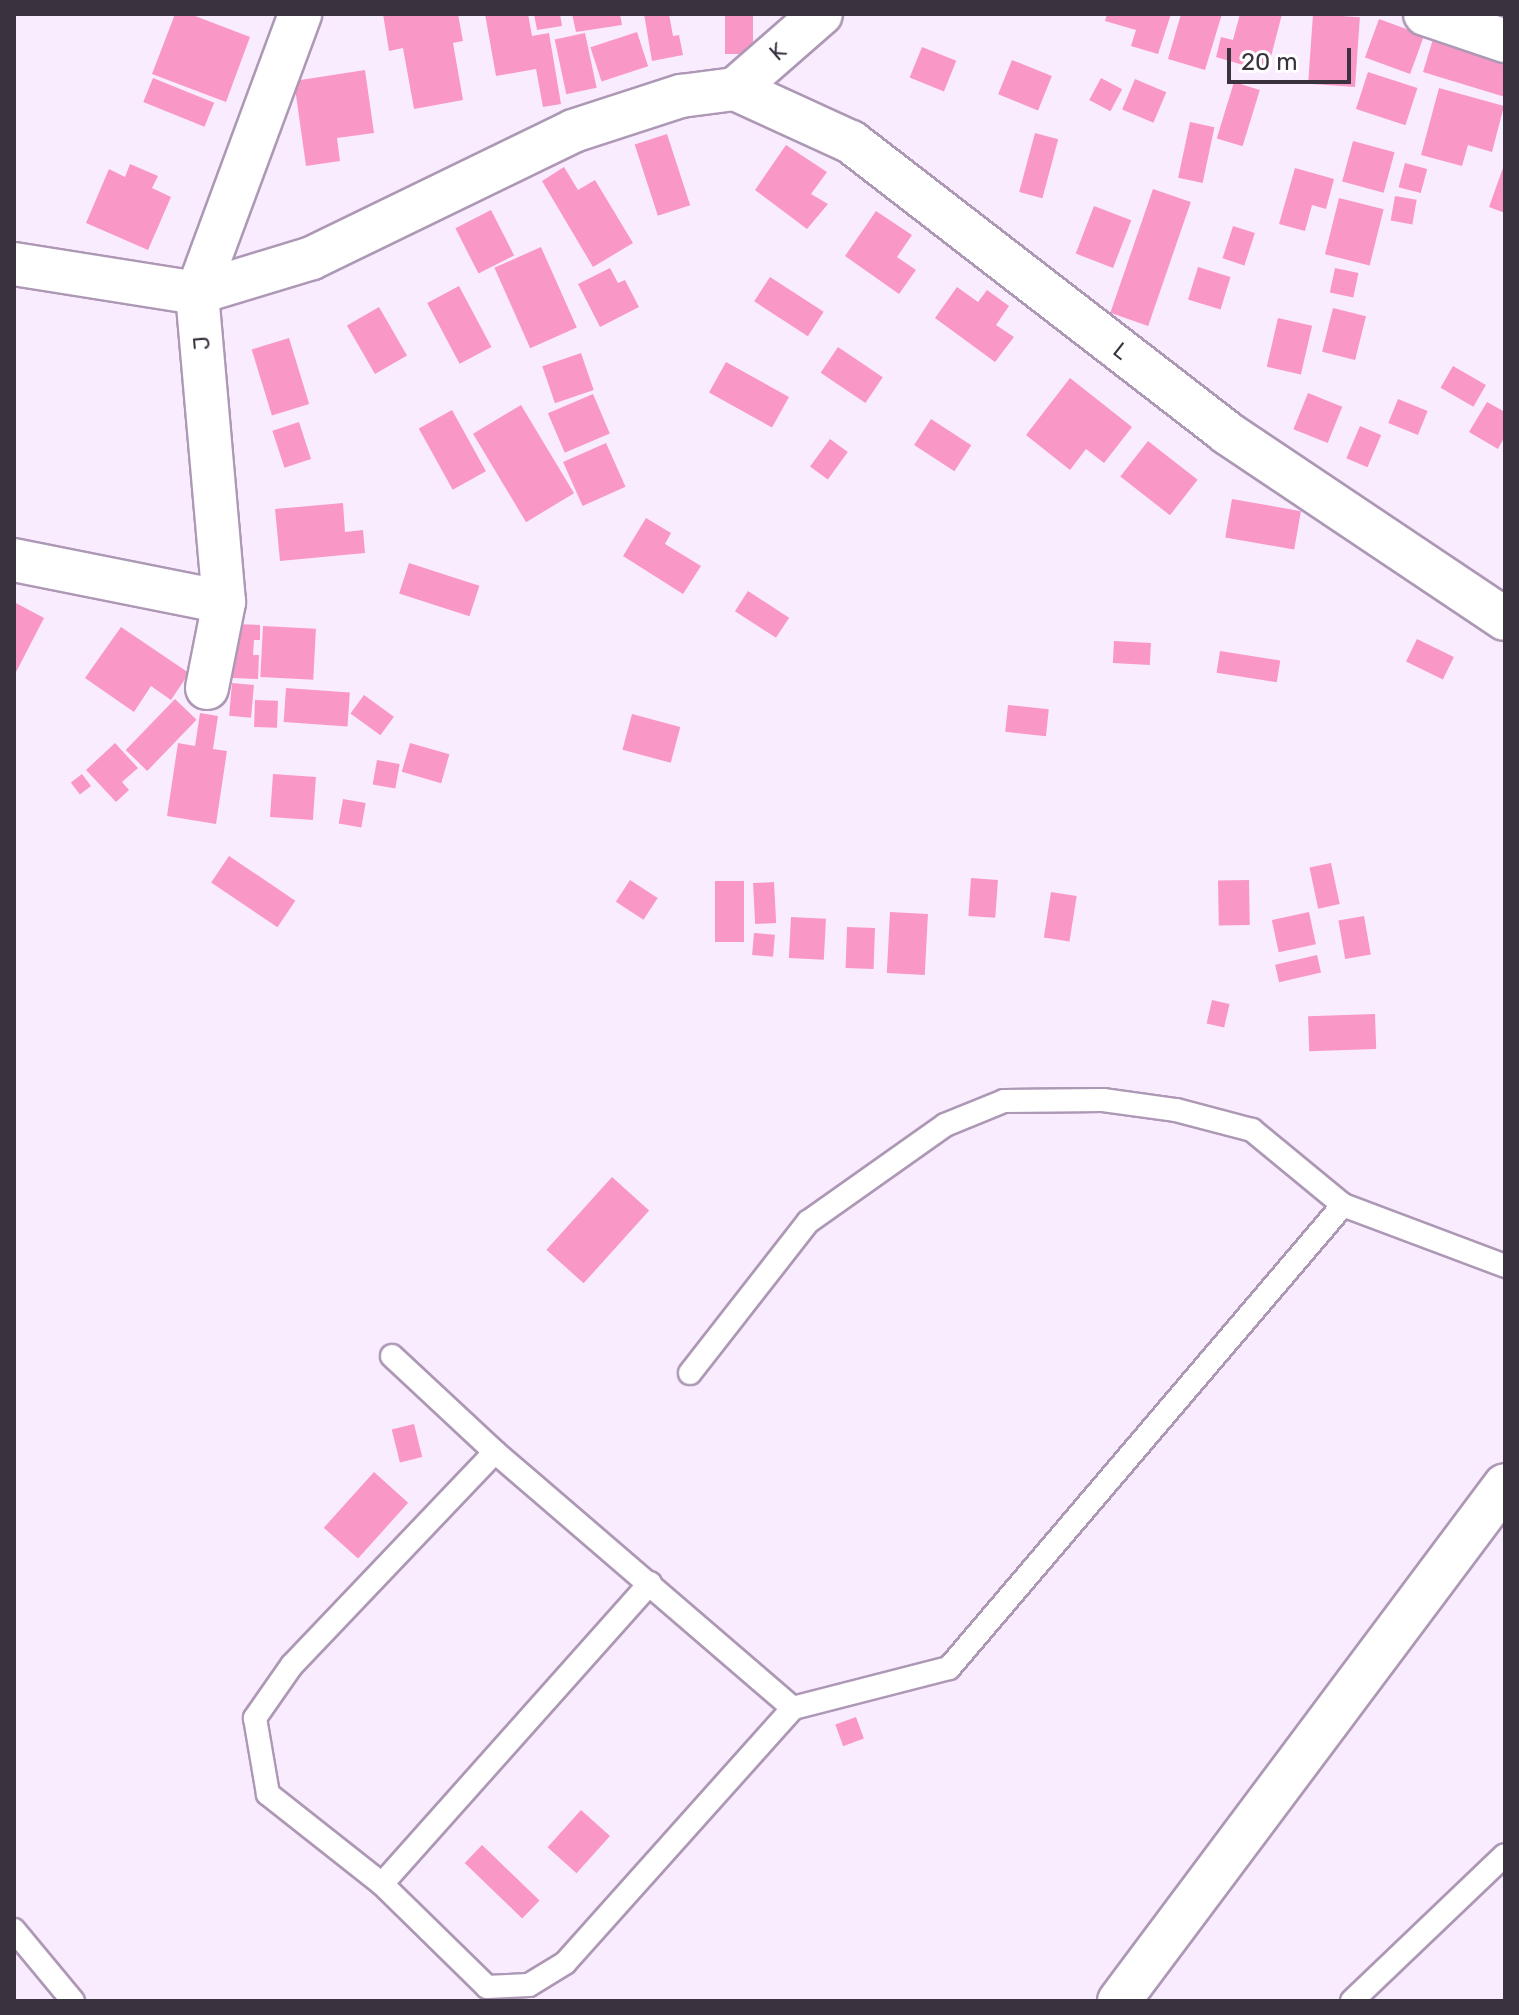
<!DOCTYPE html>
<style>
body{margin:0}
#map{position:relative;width:1519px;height:2015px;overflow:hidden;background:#faecff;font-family:Rubik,sans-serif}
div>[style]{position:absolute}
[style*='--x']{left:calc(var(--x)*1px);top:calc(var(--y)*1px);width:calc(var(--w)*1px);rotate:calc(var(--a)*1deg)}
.building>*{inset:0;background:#f998c7;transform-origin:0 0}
.roads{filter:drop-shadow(2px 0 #ad98b5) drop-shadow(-2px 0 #ad98b5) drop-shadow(0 2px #ad98b5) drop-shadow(0 -2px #ad98b5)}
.service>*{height:22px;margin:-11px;padding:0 11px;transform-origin:11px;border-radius:11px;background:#fff}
.minor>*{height:42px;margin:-21px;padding:0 21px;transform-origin:21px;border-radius:21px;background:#fff}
span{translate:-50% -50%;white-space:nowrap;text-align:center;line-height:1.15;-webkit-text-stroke:7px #fff;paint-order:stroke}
.street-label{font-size:22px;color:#3a323e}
.frame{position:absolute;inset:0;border:16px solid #3a323e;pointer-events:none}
.scale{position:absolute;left:1227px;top:48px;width:124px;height:36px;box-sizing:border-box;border:4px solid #3a323e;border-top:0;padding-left:10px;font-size:24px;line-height:28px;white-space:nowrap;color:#3a323e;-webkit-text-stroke:6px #fff;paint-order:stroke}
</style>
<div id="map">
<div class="building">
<i style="clip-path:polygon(175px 14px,190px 14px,250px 37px,226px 102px,152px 74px)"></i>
<i style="clip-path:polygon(383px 14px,458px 14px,463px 41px,453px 43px,463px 100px,414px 109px,403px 48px,389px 51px)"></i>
<i style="clip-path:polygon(485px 14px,528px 14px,532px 36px,549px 33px,561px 104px,543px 107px,536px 69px,496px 76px)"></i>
<i style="clip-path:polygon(534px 14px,560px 14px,562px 26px,537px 30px)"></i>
<i style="clip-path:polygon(572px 14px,620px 14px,622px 25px,576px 32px)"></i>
<i style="clip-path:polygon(644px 14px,669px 14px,673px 36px,679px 35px,683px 55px,652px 61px)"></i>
<i style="left:725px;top:14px;width:28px;height:40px"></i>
<i style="clip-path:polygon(1107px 14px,1171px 14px,1158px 54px,1131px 46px,1136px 30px,1105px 21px)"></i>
<i style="clip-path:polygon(1181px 14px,1222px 14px,1205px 70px,1168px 59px)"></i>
<i style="clip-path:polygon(1240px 14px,1282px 14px,1267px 72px,1216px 57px,1221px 37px,1233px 40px)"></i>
<i style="left:1313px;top:14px;width:47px;height:70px;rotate:4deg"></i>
<i style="left:1379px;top:19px;width:48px;height:41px;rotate:20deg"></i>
<i style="left:637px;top:32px;width:36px;height:49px;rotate:72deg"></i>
<i style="left:585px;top:33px;width:56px;height:31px;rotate:78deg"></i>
<i style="clip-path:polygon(1433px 39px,1505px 62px,1505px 97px,1423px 72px)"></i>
<i style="left:922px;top:47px;width:37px;height:33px;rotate:22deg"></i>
<i style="left:1012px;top:60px;width:43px;height:37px;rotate:22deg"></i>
<i style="clip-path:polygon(365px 70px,374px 133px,337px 138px,340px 161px,306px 166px,294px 81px)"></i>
<i style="left:1368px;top:72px;width:52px;height:39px;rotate:18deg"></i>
<i style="left:153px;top:78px;width:66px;height:26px;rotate:22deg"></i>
<i style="left:1101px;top:78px;width:24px;height:25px;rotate:28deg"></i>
<i style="left:1135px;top:79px;width:34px;height:33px;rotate:23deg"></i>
<i style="left:1234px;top:82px;width:27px;height:59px;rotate:17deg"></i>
<i style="clip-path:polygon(1439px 88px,1504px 106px,1492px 152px,1468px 145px,1462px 166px,1421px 155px)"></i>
<i style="left:1190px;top:122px;width:25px;height:57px;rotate:12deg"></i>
<i style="left:1035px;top:133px;width:24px;height:61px;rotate:15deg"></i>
<i style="left:667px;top:134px;width:75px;height:34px;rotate:72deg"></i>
<i style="left:1353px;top:141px;width:43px;height:42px;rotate:15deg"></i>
<i style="clip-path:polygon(786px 145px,827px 172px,811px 194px,828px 204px,807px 229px,755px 190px)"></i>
<i style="clip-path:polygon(1505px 162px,1505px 213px,1489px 207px)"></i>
<i style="left:1405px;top:163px;width:23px;height:25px;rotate:15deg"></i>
<i style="clip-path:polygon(130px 164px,158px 176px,152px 188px,171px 197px,148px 250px,86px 223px,109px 169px,125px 177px)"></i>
<i style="clip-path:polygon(564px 167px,578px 190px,595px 180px,633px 243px,593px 267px,542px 181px)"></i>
<i style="clip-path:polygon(1295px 168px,1334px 179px,1326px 209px,1312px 205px,1305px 231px,1279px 224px)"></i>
<i style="left:1153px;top:189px;width:40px;height:131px;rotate:19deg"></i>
<i style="left:1395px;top:196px;width:22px;height:25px;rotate:10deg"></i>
<i style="left:1339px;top:198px;width:46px;height:58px;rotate:14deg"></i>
<i style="left:1094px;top:206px;width:40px;height:51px;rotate:21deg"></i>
<i style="left:491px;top:210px;width:51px;height:40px;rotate:63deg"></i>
<i style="clip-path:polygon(876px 211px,912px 235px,897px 257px,916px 270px,899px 294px,845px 256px)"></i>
<i style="left:1233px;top:226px;width:23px;height:34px;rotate:18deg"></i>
<i style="left:541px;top:247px;width:88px;height:51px;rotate:66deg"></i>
<i style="left:1198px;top:267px;width:34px;height:34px;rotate:17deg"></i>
<i style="clip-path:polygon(610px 268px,618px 283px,625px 280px,639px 307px,600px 327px,578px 284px)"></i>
<i style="left:1335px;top:268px;width:24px;height:25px;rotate:12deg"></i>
<i style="left:770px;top:277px;width:64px;height:29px;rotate:33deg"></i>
<i style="left:459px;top:286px;width:69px;height:36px;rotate:62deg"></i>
<i style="clip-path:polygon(957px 287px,978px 302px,987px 290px,1009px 306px,996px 325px,1014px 337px,995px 362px,935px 318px)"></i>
<i style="left:379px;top:307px;width:56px;height:37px;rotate:60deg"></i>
<i style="left:1333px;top:308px;width:34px;height:45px;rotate:14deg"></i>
<i style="left:1278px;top:318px;width:35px;height:50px;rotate:13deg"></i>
<i style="left:289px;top:338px;width:69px;height:39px;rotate:73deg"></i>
<i style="left:838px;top:347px;width:54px;height:31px;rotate:34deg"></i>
<i style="left:581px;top:353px;width:39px;height:41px;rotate:71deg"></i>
<i style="left:726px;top:362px;width:72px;height:35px;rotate:29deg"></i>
<i style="left:1453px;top:366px;width:38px;height:25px;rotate:30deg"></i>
<i style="clip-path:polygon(1070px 378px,1132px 427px,1104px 463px,1086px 449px,1070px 470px,1026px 435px)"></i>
<i style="left:1308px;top:393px;width:37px;height:39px;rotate:22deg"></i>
<i style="left:593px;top:394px;width:43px;height:49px;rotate:67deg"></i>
<i style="left:1398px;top:399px;width:32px;height:26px;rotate:22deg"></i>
<i style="clip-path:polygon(1487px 402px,1505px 412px,1505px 436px,1498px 449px,1469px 432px)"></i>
<i style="left:521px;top:405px;width:103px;height:56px;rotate:59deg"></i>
<i style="left:452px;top:410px;width:70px;height:38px;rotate:61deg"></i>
<i style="left:931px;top:419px;width:48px;height:31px;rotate:33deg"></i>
<i style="left:299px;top:422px;width:39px;height:28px;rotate:72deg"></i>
<i style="left:1360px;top:426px;width:23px;height:35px;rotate:23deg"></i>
<i style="left:830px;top:439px;width:22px;height:34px;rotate:36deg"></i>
<i style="left:1148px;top:441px;width:63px;height:45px;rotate:38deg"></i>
<i style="left:606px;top:443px;width:48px;height:47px;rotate:66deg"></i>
<i style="left:1232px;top:499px;width:70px;height:39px;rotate:10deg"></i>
<i style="clip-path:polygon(343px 503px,345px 532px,363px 530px,365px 553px,280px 561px,275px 509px)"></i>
<i style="clip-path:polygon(646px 518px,671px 533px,665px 544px,701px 566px,683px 594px,623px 556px)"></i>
<i style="left:409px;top:563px;width:74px;height:32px;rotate:18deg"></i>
<i style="left:748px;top:591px;width:49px;height:24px;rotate:33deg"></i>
<i style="clip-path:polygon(14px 602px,44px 618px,14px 676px)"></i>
<i style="clip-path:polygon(235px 624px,260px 625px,260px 640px,254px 640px,253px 655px,259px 655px,258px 679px,233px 678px)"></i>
<i style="left:263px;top:626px;width:53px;height:51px;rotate:3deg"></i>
<i style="clip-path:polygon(121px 627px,189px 673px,171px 700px,151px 686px,134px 712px,85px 678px)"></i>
<i style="left:1417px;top:639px;width:41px;height:25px;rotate:26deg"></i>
<i style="left:1114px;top:641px;width:37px;height:22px;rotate:3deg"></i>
<i style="left:1220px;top:651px;width:61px;height:22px;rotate:9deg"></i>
<i style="left:232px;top:683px;width:22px;height:33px;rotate:5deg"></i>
<i style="left:286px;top:688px;width:64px;height:34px;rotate:4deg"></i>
<i style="left:364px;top:695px;width:37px;height:23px;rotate:36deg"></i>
<i style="left:175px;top:699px;width:30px;height:71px;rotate:44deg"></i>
<i style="left:255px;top:700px;width:23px;height:27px;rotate:2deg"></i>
<i style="left:1008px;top:705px;width:41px;height:27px;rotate:6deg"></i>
<i style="clip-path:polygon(200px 713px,218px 716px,213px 749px,227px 751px,216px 824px,167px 816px,178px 743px,195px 746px)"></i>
<i style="left:632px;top:714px;width:50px;height:37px;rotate:15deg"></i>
<i style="clip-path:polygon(115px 743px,138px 768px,122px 782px,129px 790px,116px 802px,86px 770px)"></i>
<i style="left:410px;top:743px;width:41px;height:30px;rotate:16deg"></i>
<i style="left:377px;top:760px;width:23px;height:25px;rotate:10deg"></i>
<i style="left:82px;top:774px;width:15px;height:14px;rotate:53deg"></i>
<i style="left:273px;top:774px;width:43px;height:43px;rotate:4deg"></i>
<i style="left:343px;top:799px;width:23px;height:25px;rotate:10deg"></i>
<i style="left:229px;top:856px;width:80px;height:32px;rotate:34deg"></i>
<i style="left:1331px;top:863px;width:42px;height:22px;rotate:78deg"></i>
<i style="left:971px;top:878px;width:27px;height:38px;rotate:4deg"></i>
<i style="left:630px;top:880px;width:33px;height:26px;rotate:33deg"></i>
<i style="left:1249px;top:880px;width:45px;height:31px;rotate:89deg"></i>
<i style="left:715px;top:881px;width:29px;height:61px"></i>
<i style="left:774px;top:882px;width:41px;height:21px;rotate:87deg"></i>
<i style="left:1051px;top:892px;width:26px;height:46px;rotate:9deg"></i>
<i style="left:890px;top:912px;width:38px;height:61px;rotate:3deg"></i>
<i style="left:1309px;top:912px;width:33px;height:38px;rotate:78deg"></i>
<i style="left:1364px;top:916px;width:39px;height:26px;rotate:80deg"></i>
<i style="left:791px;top:917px;width:35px;height:41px;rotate:3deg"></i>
<i style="left:847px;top:927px;width:28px;height:41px;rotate:2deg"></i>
<i style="left:754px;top:933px;width:21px;height:22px;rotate:5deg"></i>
<i style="left:1317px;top:955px;width:18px;height:43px;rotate:77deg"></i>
<i style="left:1212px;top:1000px;width:18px;height:24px;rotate:13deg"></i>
<i style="left:1375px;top:1014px;width:35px;height:67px;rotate:88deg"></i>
<i style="left:612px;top:1177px;width:50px;height:98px;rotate:42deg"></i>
<i style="left:414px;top:1424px;width:34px;height:23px;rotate:76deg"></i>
<i style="left:374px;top:1472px;width:46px;height:75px;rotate:42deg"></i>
<i style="left:856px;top:1717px;width:23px;height:22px;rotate:70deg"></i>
<i style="left:581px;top:1810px;width:39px;height:50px;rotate:42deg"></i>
<i style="left:482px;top:1845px;width:80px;height:25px;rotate:44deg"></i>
</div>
<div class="roads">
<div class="service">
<i style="--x:392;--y:1356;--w:141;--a:43"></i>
<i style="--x:495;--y:1452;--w:393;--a:40.7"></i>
<i style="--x:793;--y:1708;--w:161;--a:-14.4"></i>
<i style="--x:949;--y:1668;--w:608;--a:-49.6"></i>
<i style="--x:690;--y:1373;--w:192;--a:-52"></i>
<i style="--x:808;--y:1222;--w:168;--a:-35.3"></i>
<i style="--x:945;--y:1125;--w:64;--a:-22.1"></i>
<i style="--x:1004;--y:1101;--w:99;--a:-0.6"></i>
<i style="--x:1103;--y:1100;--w:74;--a:7.8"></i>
<i style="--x:1176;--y:1110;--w:79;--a:14.7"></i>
<i style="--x:1252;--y:1130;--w:118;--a:39.5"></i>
<i style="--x:1343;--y:1205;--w:173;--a:20.6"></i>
<i style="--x:495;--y:1452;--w:294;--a:133.6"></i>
<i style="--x:292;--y:1665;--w:65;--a:124.9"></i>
<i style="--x:255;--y:1718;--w:77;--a:80.3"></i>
<i style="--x:268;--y:1794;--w:145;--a:38.3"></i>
<i style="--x:382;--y:1884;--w:147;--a:44.4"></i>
<i style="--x:487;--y:1987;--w:42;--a:-2.7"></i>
<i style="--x:529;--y:1985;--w:42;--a:-31.4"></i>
<i style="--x:565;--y:1963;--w:342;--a:-48.2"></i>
<i style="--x:382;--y:1884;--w:403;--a:-48.3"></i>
<i style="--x:14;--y:1930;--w:92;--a:50.3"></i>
<i style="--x:1352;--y:2001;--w:211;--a:-43.7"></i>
</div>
<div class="minor">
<i style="--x:1425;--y:14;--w:84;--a:18.6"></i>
<i style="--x:735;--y:89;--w:128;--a:24.6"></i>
<i style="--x:851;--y:142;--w:475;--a:37.7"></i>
<i style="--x:1227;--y:433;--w:334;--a:33.8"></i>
<i style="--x:735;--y:89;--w:114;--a:-41.1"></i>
<i style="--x:14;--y:264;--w:185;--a:9"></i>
<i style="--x:197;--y:293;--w:120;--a:-16.9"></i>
<i style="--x:312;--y:258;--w:290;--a:-25.9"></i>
<i style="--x:573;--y:131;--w:114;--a:-18"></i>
<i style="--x:681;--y:96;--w:54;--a:-7.4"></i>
<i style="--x:14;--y:560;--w:214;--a:11.3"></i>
<i style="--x:207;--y:688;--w:88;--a:-78.8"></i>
<i style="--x:224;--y:602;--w:310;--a:-95"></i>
<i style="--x:197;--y:293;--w:297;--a:-69.7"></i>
<i style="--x:1119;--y:2001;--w:644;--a:-53.2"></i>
</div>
</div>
<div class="street-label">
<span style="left:778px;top:52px;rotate:-41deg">K</span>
<span style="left:202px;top:343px;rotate:-95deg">J</span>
<span style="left:1121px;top:351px;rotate:38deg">L</span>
</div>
<div class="frame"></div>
<div class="scale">20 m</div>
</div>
